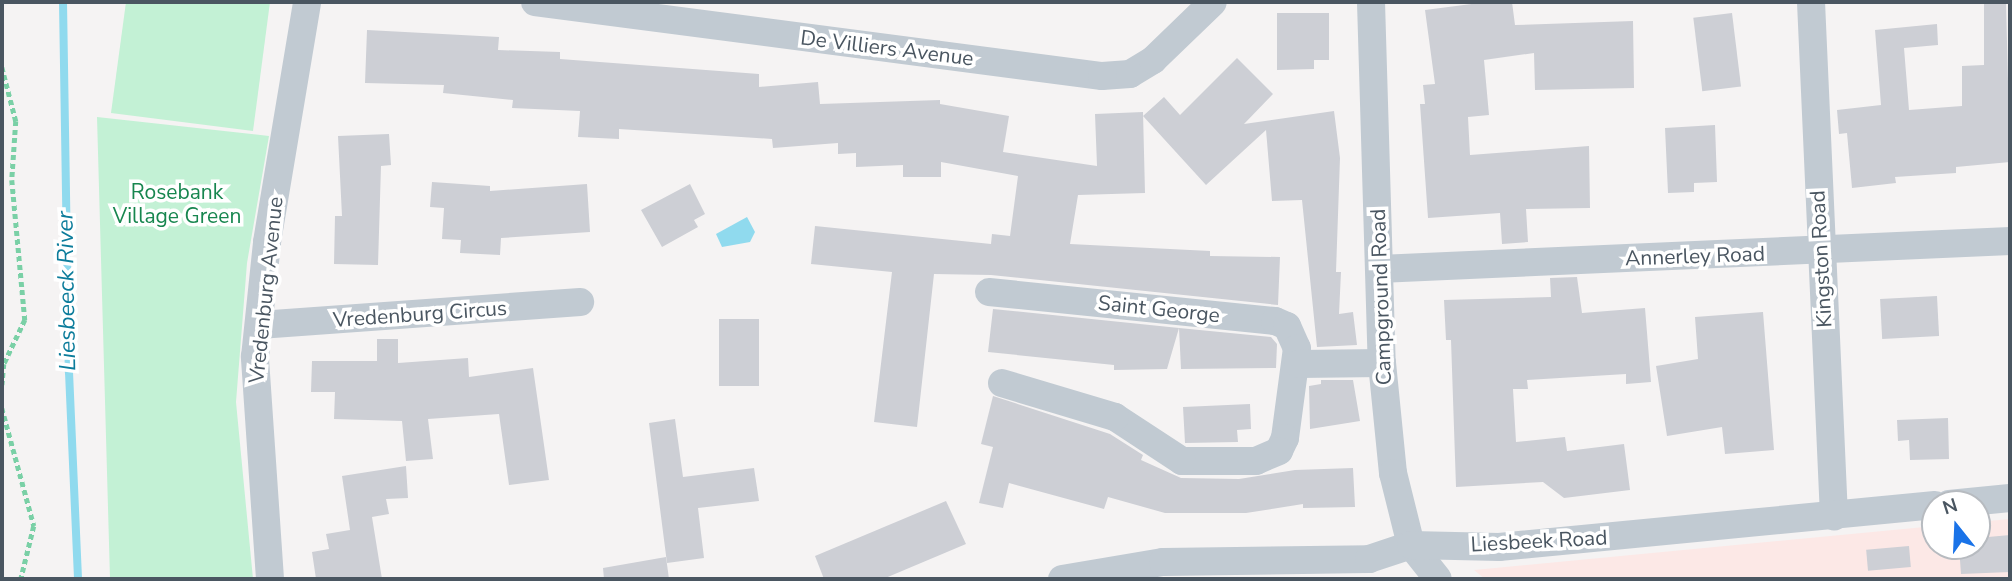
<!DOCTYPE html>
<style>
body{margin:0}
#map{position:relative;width:2012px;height:581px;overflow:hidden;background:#f5f3f3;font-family:"Nunito Sans",sans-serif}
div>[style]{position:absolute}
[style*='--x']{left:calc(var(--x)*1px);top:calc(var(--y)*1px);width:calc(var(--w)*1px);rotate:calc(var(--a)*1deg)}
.medical>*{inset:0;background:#fce8e6}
.green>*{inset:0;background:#c3f1d5}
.water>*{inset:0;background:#90daee}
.stream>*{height:8px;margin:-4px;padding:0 4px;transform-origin:4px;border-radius:4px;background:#90daee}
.building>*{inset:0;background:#cdcfd5;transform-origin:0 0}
.path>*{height:4.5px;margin-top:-2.25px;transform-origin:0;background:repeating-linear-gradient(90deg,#7ad0a6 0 5px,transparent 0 8.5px)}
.minor>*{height:28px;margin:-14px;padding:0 14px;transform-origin:14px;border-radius:14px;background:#c1cad2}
span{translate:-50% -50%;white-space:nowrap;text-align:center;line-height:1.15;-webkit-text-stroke:7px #fff;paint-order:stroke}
.street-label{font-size:21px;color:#4a5661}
.park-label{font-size:21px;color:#17864f}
.water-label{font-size:23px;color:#0c7c9b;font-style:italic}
.frame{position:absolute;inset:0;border:4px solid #4a5661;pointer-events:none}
.north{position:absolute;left:1921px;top:490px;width:70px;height:70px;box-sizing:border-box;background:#fff;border:2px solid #b7bbc0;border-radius:50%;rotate:342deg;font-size:19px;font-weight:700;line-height:28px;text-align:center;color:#4a5661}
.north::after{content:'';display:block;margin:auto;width:24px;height:32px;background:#1a73e8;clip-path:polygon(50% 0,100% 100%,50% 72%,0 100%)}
</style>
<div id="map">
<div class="medical">
<i style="clip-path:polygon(2010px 519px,2010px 579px,1485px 579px,1474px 570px,1935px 526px,1935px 546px,1977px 546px,1977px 522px)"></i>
</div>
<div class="green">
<i style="clip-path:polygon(126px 2px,270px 2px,253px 131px,111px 113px)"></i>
<i style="clip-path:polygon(97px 117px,269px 136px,247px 263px,236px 402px,253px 579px,110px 579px)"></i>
</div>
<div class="water">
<i style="clip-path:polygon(747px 217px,755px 232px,750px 242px,722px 247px,716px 234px)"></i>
</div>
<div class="stream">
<i style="--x:63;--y:2;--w:370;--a:89.1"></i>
<i style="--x:69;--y:372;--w:207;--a:87.5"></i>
</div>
<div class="building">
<i style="clip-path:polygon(1487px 2px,1512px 2px,1515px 25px,1633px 21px,1634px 88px,1535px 90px,1534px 53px,1484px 60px,1489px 115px,1468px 117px,1470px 155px,1589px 146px,1590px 208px,1526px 209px,1528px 242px,1502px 244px,1500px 213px,1428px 218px,1420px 104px,1425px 104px,1423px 85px,1435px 84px,1425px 10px)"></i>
<i style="clip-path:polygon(1984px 2px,2006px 2px,2010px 162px,1956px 167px,1956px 173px,1895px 177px,1896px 183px,1852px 188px,1847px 133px,1839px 134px,1837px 110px,1881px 105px,1875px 30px,1937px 24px,1938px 45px,1904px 48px,1909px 110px,1962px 106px,1962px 66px,1984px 65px)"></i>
<i style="clip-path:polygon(1277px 13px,1329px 13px,1329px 60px,1314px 60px,1314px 69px,1277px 70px)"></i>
<i style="left:1732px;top:13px;width:74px;height:39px;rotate:83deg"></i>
<i style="clip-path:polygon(367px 30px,499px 37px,498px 50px,560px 52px,560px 59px,759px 74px,759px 87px,818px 82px,820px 104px,940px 100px,940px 104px,1009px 116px,1003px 152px,1097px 166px,1095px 114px,1143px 112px,1145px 193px,1078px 195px,1070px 244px,1210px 251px,1210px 256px,1280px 257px,1278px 305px,991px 275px,934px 274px,917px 427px,874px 422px,892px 272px,811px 264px,815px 226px,991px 244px,992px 234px,1010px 236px,1018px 176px,941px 162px,941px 177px,903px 177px,903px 165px,856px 167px,856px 153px,838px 154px,838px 143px,773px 148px,772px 139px,619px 129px,619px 139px,578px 137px,580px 111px,512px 108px,513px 100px,443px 93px,444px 85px,365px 83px)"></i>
<i style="clip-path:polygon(1237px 58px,1273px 94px,1244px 124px,1334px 111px,1340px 158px,1336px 272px,1341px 272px,1339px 314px,1353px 312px,1357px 345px,1317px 347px,1302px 200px,1272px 201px,1266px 130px,1206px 185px,1143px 116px,1164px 97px,1180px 115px)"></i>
<i style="clip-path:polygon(1715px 125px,1717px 182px,1694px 183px,1694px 192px,1668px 193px,1665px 128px)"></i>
<i style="clip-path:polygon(389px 134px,391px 165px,381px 166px,378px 265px,334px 264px,335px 216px,342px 216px,338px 136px)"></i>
<i style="clip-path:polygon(432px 182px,490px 186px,490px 191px,587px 184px,590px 232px,501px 238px,500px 255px,460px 253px,461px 240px,442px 239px,444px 208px,430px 207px)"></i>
<i style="clip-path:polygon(690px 184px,705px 214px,694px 220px,698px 227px,662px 247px,641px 210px)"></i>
<i style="clip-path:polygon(1577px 277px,1582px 313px,1645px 308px,1651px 382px,1626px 384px,1626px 374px,1527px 380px,1528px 389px,1513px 389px,1516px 442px,1565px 437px,1567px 451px,1624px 444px,1630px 490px,1564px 498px,1543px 482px,1456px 487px,1451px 340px,1446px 340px,1444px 300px,1551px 297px,1550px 278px)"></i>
<i style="left:1937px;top:296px;width:40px;height:57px;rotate:87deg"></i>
<i style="clip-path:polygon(993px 309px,1179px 328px,1167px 369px,1114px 370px,1114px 365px,988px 352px)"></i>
<i style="clip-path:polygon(1763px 312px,1774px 450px,1725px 454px,1722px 427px,1667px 436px,1656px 366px,1698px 359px,1695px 317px)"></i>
<i style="left:759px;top:319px;width:67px;height:40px;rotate:90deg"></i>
<i style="clip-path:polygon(1179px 328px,1271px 337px,1277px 344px,1276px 368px,1181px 369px)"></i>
<i style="clip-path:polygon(377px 339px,398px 339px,398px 363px,468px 358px,469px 377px,533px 368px,549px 480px,509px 485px,499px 414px,428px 419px,433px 459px,406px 461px,402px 421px,334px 419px,335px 392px,311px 392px,312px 361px,377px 361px)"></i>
<i style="clip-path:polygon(1321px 380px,1353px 380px,1360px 421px,1310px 429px,1309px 386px,1321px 384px)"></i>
<i style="clip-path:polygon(993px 396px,1110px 434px,1143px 455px,1141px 460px,1181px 478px,1239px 479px,1295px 470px,1353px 468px,1355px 507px,1303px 508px,1303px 504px,1246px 513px,1165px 513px,1108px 497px,1104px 509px,1009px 483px,1003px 508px,979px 503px,993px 447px,981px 444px)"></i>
<i style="clip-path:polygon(1250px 404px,1251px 429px,1237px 430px,1238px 442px,1185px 443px,1183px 407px)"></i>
<i style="clip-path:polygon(1948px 418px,1949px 459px,1910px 460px,1909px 440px,1898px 441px,1897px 420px)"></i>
<i style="clip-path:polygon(675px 419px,683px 477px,754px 468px,759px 501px,698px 508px,704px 558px,667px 563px,649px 423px)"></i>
<i style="clip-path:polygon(406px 466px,408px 498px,386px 499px,389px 514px,372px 517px,382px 579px,316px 579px,312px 552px,329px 549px,326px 534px,350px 530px,342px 476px)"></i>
<i style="clip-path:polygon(946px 501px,966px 544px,883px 579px,824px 579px,815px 556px)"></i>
<i style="clip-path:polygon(2010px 535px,2010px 572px,1961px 574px,1959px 546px,1977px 546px,1977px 538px)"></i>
<i style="left:1909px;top:546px;width:21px;height:43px;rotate:85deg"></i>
<i style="clip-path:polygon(666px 557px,669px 579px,604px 579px,603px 568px)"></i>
</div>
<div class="path">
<i style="--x:2;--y:67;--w:56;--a:75.5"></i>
<i style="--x:16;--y:121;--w:59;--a:93.9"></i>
<i style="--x:12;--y:180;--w:141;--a:84.7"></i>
<i style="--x:25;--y:320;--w:49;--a:115.5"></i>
<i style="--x:4;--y:364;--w:21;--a:95"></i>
<i style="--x:2;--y:408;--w:122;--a:74.8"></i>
<i style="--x:34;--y:526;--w:55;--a:103.8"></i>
</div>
<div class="minor">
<i style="--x:535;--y:2;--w:572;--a:7.44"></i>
<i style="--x:1102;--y:76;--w:28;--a:-4"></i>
<i style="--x:1130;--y:74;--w:27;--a:-31"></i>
<i style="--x:1153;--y:60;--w:83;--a:-44"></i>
<i style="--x:1371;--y:2;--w:361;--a:88.3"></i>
<i style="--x:1382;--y:363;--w:111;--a:84.3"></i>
<i style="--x:1393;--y:473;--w:74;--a:76"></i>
<i style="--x:1411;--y:545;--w:43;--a:51.5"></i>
<i style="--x:1811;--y:2;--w:515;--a:87.44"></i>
<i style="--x:1379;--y:269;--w:632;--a:-2.54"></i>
<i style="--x:989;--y:292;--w:287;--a:5.8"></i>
<i style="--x:1275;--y:321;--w:13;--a:23"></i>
<i style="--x:1287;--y:326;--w:24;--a:66"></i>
<i style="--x:1297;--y:348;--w:91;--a:97.6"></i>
<i style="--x:1285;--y:438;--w:14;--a:115"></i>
<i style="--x:1279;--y:451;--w:25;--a:157"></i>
<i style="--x:1256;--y:461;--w:74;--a:180"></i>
<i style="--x:1182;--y:461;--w:80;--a:-146.7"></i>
<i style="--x:1115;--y:417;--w:118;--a:-163.3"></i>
<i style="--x:259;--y:325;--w:322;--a:-4.1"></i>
<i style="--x:1298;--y:364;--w:84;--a:-0.7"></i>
<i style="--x:1949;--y:504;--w:61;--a:-5.6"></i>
<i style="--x:270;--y:579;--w:223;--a:-93.9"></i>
<i style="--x:255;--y:357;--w:116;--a:-84"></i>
<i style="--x:267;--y:242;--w:243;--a:-80.5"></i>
<i style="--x:1062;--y:579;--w:102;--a:-9.6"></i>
<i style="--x:1163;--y:562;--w:206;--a:-0.8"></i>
<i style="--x:1369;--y:559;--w:44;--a:-18.4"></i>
<i style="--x:1411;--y:545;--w:88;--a:1.3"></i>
<i style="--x:1499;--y:547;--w:438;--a:-5.5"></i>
</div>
<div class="street-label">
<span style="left:887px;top:48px;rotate:7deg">De Villiers Avenue</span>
<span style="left:1695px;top:256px;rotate:-2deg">Annerley Road</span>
<span style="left:1821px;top:259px;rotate:-93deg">Kingston Road</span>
<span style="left:266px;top:290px;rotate:-84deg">Vredenburg Avenue</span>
<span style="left:1381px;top:297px;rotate:-92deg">Campground Road</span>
<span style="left:1159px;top:309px;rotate:6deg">Saint George</span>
<span style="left:420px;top:314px;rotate:-4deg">Vredenburg Circus</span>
<span style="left:1539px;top:541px;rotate:-3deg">Liesbeek Road</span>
</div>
<div class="park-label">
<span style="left:177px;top:204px">Rosebank<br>Village Green</span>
</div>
<div class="water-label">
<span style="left:67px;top:291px;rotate:-91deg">Liesbeeck River</span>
</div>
<div class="frame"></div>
<div class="north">N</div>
</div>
